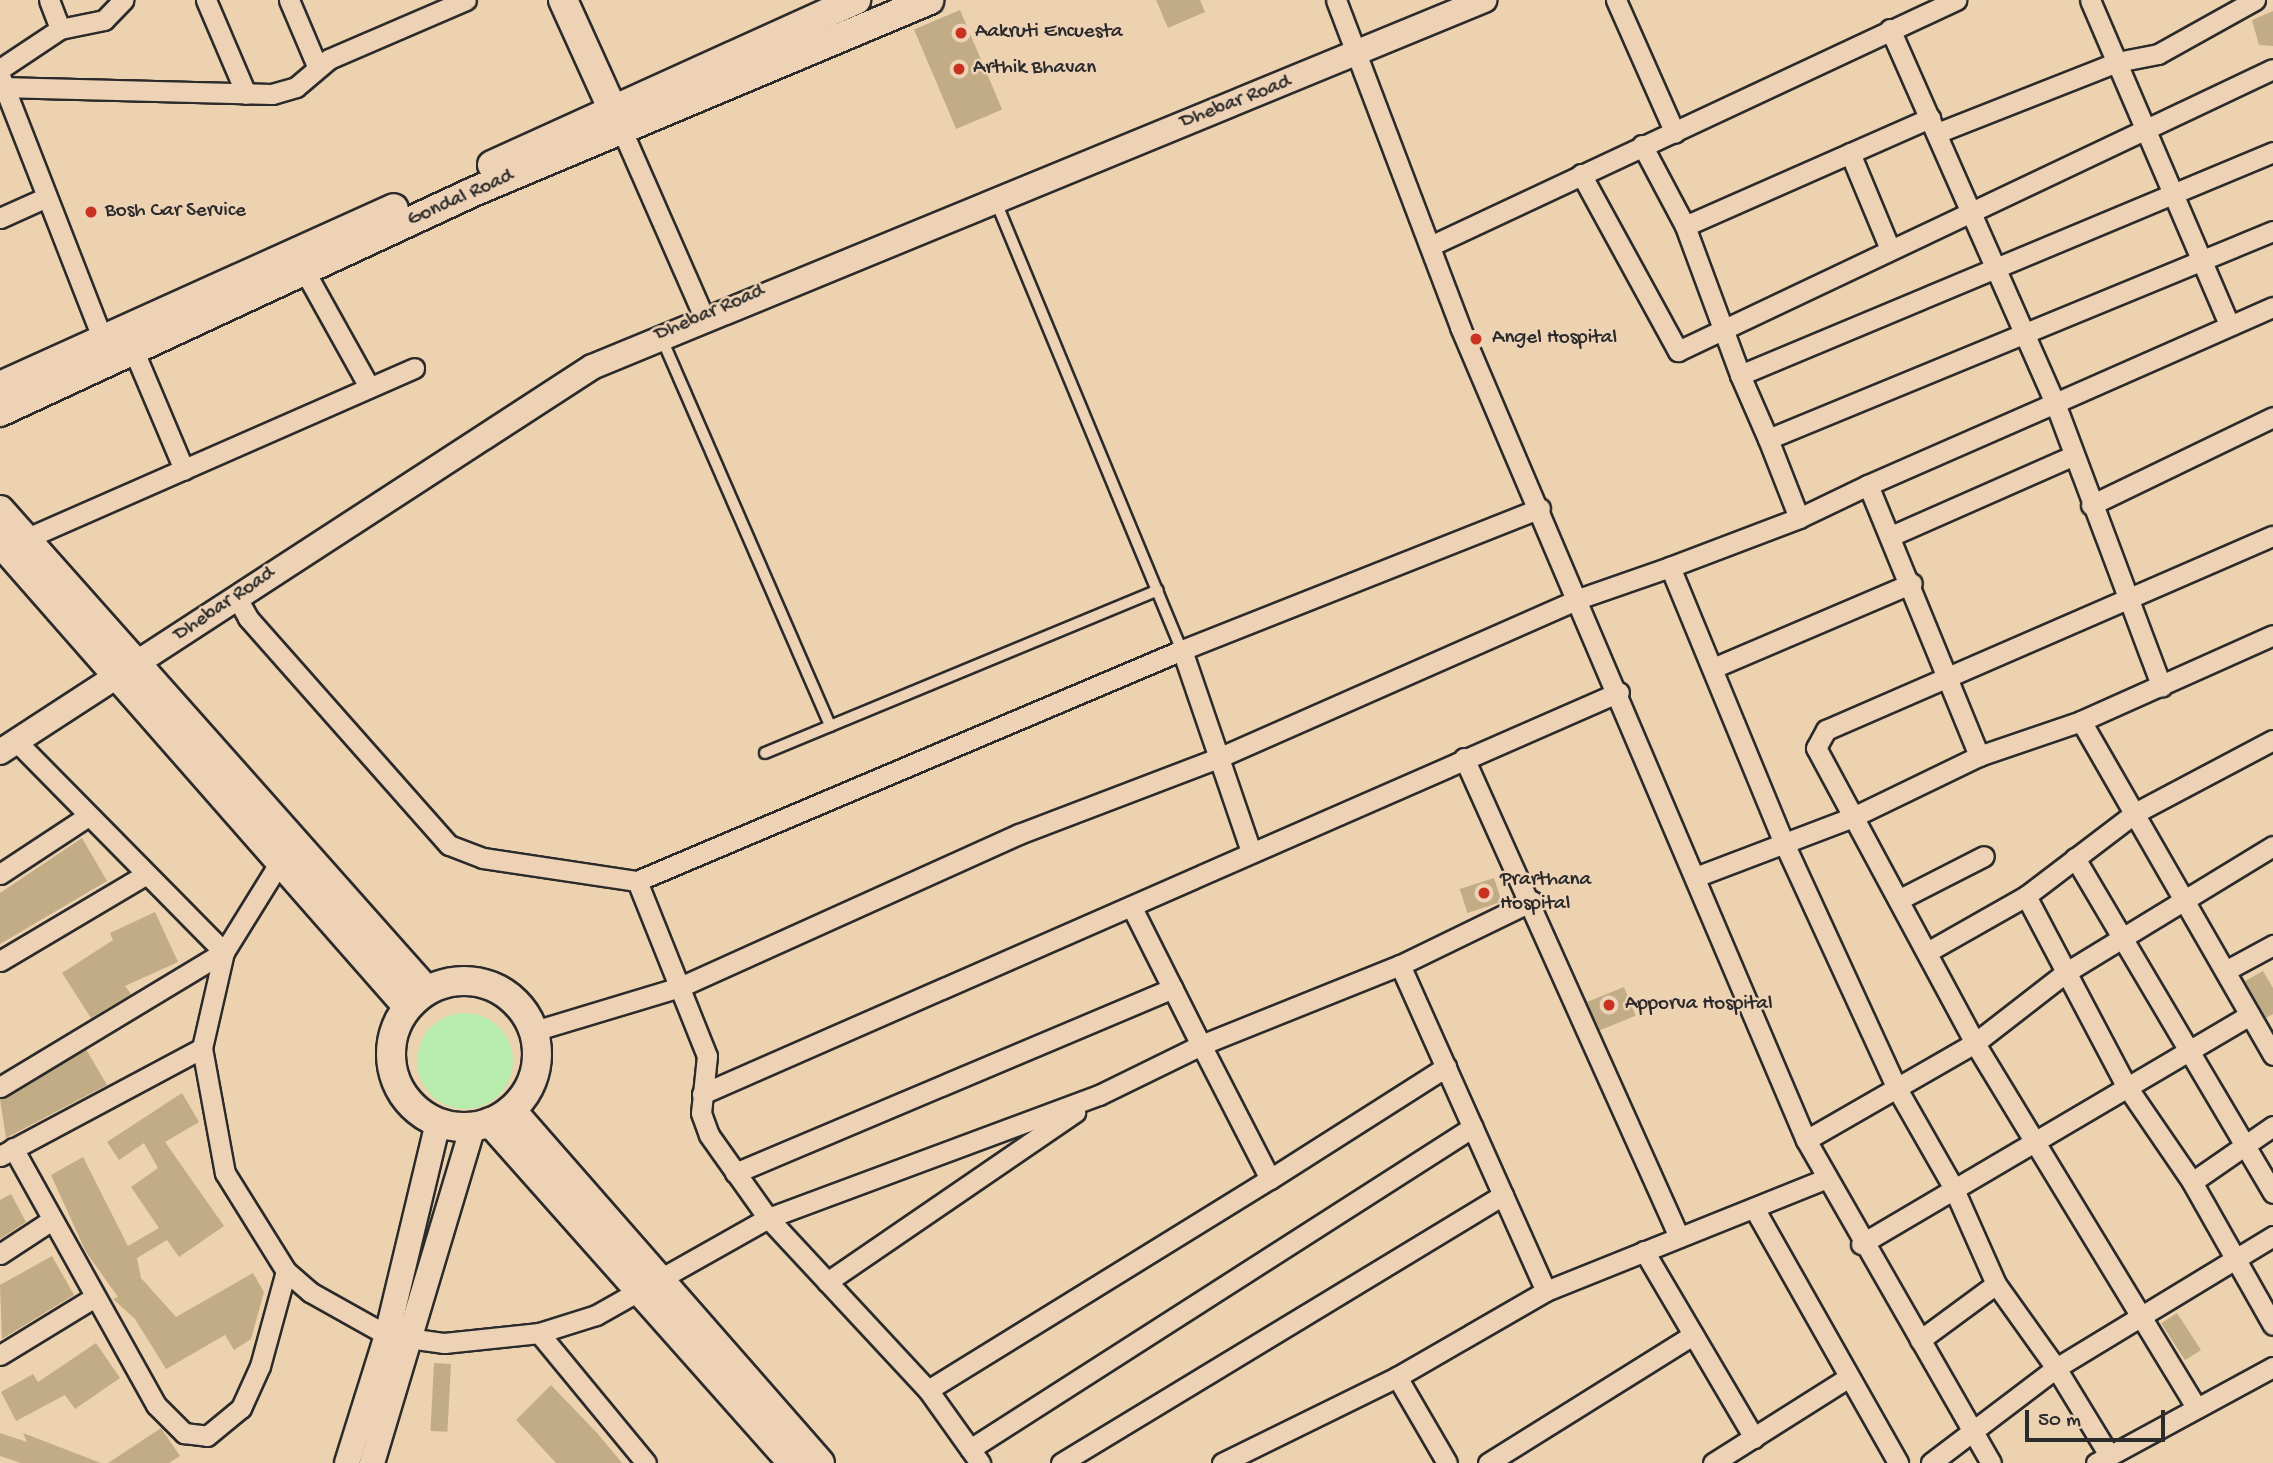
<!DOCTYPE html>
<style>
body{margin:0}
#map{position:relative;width:2273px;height:1463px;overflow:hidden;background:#edd2af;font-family:"Gochi Hand",sans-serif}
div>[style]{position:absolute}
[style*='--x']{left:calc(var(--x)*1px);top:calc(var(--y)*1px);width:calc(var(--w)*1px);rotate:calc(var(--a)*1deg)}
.green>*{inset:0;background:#b8ecad}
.round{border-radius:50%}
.building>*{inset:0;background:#c2ac86;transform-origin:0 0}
.roads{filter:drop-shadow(2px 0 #2b2b2b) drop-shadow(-2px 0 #2b2b2b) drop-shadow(0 2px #2b2b2b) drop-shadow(0 -2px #2b2b2b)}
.service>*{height:10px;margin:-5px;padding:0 5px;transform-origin:5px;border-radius:5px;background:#eed2b5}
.minor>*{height:19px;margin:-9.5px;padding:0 9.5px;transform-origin:9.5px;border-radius:9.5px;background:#eed2b5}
.tertiary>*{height:24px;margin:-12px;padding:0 12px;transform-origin:12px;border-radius:12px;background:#eed2b5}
.secondary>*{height:28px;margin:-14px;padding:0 14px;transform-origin:14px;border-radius:14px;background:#eed2b5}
.secondary>.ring{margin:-14px;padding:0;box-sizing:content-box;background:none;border:28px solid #eed2b5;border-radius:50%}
.dots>*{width:19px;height:19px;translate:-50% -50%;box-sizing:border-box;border:4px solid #eed2b5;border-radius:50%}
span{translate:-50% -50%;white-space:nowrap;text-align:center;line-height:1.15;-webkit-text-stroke:5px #eed2b5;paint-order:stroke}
.poi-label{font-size:21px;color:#2b2b2b}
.left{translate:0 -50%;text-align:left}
.street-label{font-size:21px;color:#2b2b2b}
.scale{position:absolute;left:2025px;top:1410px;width:140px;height:32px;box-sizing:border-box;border:4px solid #2b2b2b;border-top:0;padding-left:9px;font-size:21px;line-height:24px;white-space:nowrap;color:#2b2b2b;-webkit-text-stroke:5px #eed2b5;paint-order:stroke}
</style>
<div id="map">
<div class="green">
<i class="round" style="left:417px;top:1013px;width:96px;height:96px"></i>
</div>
<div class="building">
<i style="clip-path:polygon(1156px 0,1200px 0,1205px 12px,1168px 28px)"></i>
<i style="left:960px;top:10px;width:108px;height:50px;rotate:67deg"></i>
<i style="clip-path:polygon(2273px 11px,2273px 46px,2259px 45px,2252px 20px)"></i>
<i style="clip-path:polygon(82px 838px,107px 881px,0 944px,0 893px)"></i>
<i style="left:1494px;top:878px;width:25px;height:36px;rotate:72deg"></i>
<i style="clip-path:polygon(155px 912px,178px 962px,125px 986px,131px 994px,91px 1018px,62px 973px,113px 940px,110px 933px)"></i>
<i style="clip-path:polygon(2263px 971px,2273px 988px,2273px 1014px,2266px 1018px,2245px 981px)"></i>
<i style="left:1624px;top:987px;width:31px;height:40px;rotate:68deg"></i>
<i style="clip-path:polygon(86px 1049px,107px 1085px,6px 1138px,0 1099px)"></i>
<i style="clip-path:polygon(182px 1093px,199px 1122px,165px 1142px,224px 1226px,179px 1257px,167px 1240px,137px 1258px,141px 1278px,176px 1317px,253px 1273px,264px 1292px,251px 1339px,234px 1350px,225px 1335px,166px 1369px,135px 1319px,113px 1299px,118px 1297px,86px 1252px,51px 1175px,83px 1157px,128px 1246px,159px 1228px,131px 1187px,158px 1168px,144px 1143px,119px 1160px,107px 1142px)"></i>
<i style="clip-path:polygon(11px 1194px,26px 1222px,0 1239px,0 1200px)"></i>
<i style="clip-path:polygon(52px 1256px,74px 1295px,2px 1339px,0 1285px)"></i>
<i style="left:2177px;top:1313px;width:44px;height:19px;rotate:57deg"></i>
<i style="clip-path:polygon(96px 1343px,120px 1378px,75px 1409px,65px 1395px,16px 1421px,1px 1392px,33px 1374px,38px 1382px)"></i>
<i style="left:434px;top:1363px;width:17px;height:68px;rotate:3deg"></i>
<i style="clip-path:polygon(551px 1385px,598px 1434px,622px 1463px,556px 1463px,516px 1420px)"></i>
<i style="clip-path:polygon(161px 1428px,180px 1456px,169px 1463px,108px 1463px)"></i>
<i style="clip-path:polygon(0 1433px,27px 1442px,23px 1433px,101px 1463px,21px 1463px,0 1456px)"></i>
</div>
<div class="roads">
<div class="service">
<i style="--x:996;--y:202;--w:485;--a:67.5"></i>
<i style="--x:662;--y:339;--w:422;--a:66.5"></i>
<i style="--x:765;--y:753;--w:425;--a:-22.5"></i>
</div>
<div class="minor">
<i style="--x:49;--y:0;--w:31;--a:69"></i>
<i style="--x:60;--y:29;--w:45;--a:-11.6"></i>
<i style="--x:104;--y:20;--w:28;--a:-46"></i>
<i style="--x:206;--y:0;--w:102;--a:66.9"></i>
<i style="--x:289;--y:0;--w:72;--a:67"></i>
<i style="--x:1336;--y:0;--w:350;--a:69.2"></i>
<i style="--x:1460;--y:327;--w:884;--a:66.95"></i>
<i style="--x:1806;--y:1140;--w:372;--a:60.2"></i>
<i style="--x:1616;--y:0;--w:145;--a:66.1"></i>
<i style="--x:2090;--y:0;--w:353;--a:66.8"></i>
<i style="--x:1890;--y:29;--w:409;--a:66.2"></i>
<i style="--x:2055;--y:403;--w:238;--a:-23.8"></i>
<i style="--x:0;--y:69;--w:72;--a:-33.7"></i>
<i style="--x:0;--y:76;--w:294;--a:68.7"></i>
<i style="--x:0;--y:87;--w:272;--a:1.5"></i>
<i style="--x:272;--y:94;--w:25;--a:-16"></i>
<i style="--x:296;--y:87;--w:43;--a:-40.3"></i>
<i style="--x:329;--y:59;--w:149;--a:-23.3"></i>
<i style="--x:617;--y:119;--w:216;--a:66.3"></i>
<i style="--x:1937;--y:133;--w:193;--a:-21.5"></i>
<i style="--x:2117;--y:62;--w:42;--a:-11"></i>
<i style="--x:2158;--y:54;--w:111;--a:-29.1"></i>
<i style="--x:1642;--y:145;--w:92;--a:62"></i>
<i style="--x:1685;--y:226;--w:159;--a:69.7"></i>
<i style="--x:1740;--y:375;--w:578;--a:-22.7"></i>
<i style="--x:1850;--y:153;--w:104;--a:67.4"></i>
<i style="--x:1581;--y:174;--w:202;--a:61.3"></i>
<i style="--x:1678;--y:351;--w:658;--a:-25.36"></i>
<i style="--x:0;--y:218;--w:51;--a:-24.1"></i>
<i style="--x:1685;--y:226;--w:268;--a:-23.8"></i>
<i style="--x:1430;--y:246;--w:581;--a:-25.06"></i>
<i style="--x:304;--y:270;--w:134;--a:60.9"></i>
<i style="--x:133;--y:349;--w:131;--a:67.1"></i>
<i style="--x:1740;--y:375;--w:70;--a:66.4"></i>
<i style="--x:1768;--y:439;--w:546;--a:-22.39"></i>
<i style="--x:1768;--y:439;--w:85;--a:68.6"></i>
<i style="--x:1799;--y:518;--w:76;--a:-25.6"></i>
<i style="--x:1868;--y:485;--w:293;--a:67.7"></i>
<i style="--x:1868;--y:485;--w:204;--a:-23.7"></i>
<i style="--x:2055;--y:403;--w:303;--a:69.4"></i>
<i style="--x:2091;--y:505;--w:202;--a:-25.8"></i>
<i style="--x:1893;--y:535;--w:196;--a:-23.8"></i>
<i style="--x:25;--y:539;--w:425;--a:-23.7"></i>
<i style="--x:1670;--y:567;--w:138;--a:-20.8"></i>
<i style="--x:236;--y:596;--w:25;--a:61"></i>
<i style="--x:248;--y:618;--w:303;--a:48.5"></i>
<i style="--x:449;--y:845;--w:36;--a:21"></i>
<i style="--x:483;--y:858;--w:156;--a:8.5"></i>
<i style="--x:637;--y:881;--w:592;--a:-22.97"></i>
<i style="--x:1182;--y:650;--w:385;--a:-21.6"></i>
<i style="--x:1182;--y:650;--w:210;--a:71.1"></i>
<i style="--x:1713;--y:668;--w:216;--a:-23.1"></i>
<i style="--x:2081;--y:721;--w:385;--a:60.1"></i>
<i style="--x:1464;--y:758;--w:525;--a:65.83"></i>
<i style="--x:2075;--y:858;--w:389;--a:59.4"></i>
<i style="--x:278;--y:865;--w:102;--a:121.8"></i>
<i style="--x:224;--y:952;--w:98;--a:102.9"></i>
<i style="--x:202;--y:1048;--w:127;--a:79.6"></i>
<i style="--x:225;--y:1173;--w:115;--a:58.1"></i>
<i style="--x:286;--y:1271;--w:32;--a:41"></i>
<i style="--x:310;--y:1292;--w:88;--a:29.2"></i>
<i style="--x:387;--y:1335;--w:58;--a:8"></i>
<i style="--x:444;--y:1343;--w:96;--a:-6"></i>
<i style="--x:539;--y:1333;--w:60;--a:-17.5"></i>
<i style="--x:596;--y:1315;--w:197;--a:-29.4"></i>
<i style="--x:768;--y:1218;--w:353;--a:-20.4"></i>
<i style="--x:1099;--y:1095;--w:114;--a:-26.1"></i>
<i style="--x:1201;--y:1045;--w:151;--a:-116.7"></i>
<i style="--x:0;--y:874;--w:105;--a:-33.4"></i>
<i style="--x:1698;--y:876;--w:166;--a:-20.8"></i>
<i style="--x:1853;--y:817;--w:140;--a:-25.8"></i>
<i style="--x:1979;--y:756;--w:108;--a:-18.9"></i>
<i style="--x:2081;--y:721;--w:210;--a:-24.1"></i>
<i style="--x:637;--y:881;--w:188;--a:68.2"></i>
<i style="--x:707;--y:1056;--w:57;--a:96"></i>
<i style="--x:701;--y:1113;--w:23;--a:70"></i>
<i style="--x:709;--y:1135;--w:102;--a:54.6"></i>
<i style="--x:768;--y:1218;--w:235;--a:47.1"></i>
<i style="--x:928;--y:1390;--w:90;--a:54.5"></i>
<i style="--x:2026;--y:896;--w:212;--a:62.2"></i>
<i style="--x:2125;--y:1084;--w:119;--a:55.6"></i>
<i style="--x:1900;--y:899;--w:94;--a:-27.1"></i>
<i style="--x:1532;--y:901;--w:147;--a:154.1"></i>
<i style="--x:1400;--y:965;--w:357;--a:65.9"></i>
<i style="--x:1929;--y:951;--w:112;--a:-29.6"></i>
<i style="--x:2026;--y:896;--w:137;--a:-37.3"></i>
<i style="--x:2135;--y:813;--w:156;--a:-27.9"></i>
<i style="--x:0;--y:961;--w:169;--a:-30.7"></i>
<i style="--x:2225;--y:971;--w:55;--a:-28.4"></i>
<i style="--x:534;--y:1031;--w:152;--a:-16.8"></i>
<i style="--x:680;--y:987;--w:372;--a:-24.3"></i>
<i style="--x:1019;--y:834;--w:213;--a:-20.9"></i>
<i style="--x:1218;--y:758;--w:394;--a:-23.8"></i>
<i style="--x:1578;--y:599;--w:97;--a:-19.2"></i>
<i style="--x:1670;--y:567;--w:299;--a:67.6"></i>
<i style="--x:1784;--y:843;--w:268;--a:65.3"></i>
<i style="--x:1896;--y:1087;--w:115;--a:60.3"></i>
<i style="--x:1953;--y:1187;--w:106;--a:66.1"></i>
<i style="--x:1996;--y:1284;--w:103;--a:54.5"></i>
<i style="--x:2056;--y:1368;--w:157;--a:142.8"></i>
<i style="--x:0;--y:1087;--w:262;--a:-31.1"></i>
<i style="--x:224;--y:952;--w:295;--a:-134.6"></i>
<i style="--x:702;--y:1094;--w:1001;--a:-23.67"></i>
<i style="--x:2273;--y:1126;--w:98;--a:145.3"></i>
<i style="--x:2192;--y:1182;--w:164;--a:60.5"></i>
<i style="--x:1806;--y:1140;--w:195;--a:-29.9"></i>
<i style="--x:1975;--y:1043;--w:114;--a:-37.9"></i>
<i style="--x:2065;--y:973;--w:244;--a:-31.4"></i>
<i style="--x:13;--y:1148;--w:294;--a:60.9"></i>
<i style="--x:156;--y:1405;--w:40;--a:45"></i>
<i style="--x:184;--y:1433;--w:23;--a:7"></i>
<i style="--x:207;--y:1436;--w:44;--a:-39.5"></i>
<i style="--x:241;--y:1408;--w:46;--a:-65.7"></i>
<i style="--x:260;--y:1366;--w:98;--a:-74.7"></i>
<i style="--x:0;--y:1156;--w:229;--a:-28.1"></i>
<i style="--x:735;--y:1173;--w:475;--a:-22.9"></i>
<i style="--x:1270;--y:1179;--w:209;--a:-32.5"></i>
<i style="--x:1754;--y:1208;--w:293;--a:60.5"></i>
<i style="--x:1861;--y:1244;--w:451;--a:-30.5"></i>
<i style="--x:1644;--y:1251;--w:217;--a:59.5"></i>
<i style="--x:0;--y:1254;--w:62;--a:-33.2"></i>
<i style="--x:827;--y:1282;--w:301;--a:-34.4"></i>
<i style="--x:539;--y:1333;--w:168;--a:50.5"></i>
<i style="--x:1920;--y:1340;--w:94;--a:-36.4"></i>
<i style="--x:0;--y:1355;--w:109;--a:-31.5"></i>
<i style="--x:1397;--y:1377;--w:99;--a:59.8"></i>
<i style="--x:928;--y:1390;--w:402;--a:-31.7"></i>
<i style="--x:1270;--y:1179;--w:151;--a:-117.2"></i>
<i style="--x:1201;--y:1045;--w:214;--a:-21.9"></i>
<i style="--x:2196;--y:1407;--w:426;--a:-121.3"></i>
<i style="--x:1975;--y:1043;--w:335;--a:-118.3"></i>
<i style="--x:1816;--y:748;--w:21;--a:-61"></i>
<i style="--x:1826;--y:730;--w:487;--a:-23.5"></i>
<i style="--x:970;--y:1449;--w:597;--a:-32.63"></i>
<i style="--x:2109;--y:1455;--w:102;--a:-121.3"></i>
<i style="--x:2056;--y:1368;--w:254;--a:-31.3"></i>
<i style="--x:1061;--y:1463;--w:517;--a:-31.23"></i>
<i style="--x:1222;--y:1463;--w:195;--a:-26.2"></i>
<i style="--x:1397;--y:1377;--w:172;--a:-30"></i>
<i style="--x:1546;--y:1291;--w:303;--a:-21.9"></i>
<i style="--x:1488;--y:1463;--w:242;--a:-32"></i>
<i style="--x:1713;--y:1463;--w:161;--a:-32.3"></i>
<i style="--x:2096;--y:1463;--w:201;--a:-28.5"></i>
</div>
<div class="tertiary">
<i style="--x:0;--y:752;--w:706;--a:-33.04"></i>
<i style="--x:592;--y:367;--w:965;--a:-22.36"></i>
<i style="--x:347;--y:1463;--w:134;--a:-72.6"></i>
<i style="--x:387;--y:1335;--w:219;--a:-76.5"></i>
<i style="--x:372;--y:1463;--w:351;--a:-73.3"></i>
</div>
<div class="secondary">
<i style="--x:563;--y:0;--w:121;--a:65.6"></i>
<i style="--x:492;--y:165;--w:400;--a:-24.4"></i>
<i style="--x:0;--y:386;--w:432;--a:-24.3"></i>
<i style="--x:0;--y:412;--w:522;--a:-24.94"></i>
<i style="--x:473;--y:192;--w:495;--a:-22.8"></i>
<i style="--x:0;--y:510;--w:642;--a:48.41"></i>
<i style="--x:0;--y:542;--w:617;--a:48.74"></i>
<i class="ring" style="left:391px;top:981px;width:118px;height:118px"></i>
<i style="--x:511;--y:1110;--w:469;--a:48.8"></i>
<i style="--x:490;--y:1122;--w:456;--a:48.4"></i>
</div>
</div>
<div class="dots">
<i style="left:961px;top:33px;background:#c8321e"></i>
<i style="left:959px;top:69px;background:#c8321e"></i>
<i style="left:91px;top:212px;background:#c8321e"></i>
<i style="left:1476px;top:339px;background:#c8321e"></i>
<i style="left:1484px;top:893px;background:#c8321e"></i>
<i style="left:1609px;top:1005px;background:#c8321e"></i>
</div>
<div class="poi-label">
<span class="left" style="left:975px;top:33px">Aakruti Encuesta</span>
<span class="left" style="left:973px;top:69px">Arthik Bhavan</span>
<span class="left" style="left:105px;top:212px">Bosh Car Service</span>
<span class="left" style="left:1492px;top:339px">Angel Hospital</span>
<span class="left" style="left:1500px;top:893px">Prarthana<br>Hospital</span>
<span class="left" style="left:1625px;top:1005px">Apporva Hospital</span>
</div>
<div class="street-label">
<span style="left:1236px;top:103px;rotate:-21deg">Dhebar Road</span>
<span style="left:461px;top:199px;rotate:-24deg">Gondal Road</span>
<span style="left:710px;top:314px;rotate:-23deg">Dhebar Road</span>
<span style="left:225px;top:605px;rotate:-34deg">Dhebar Road</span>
</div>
<div class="scale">50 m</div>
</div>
